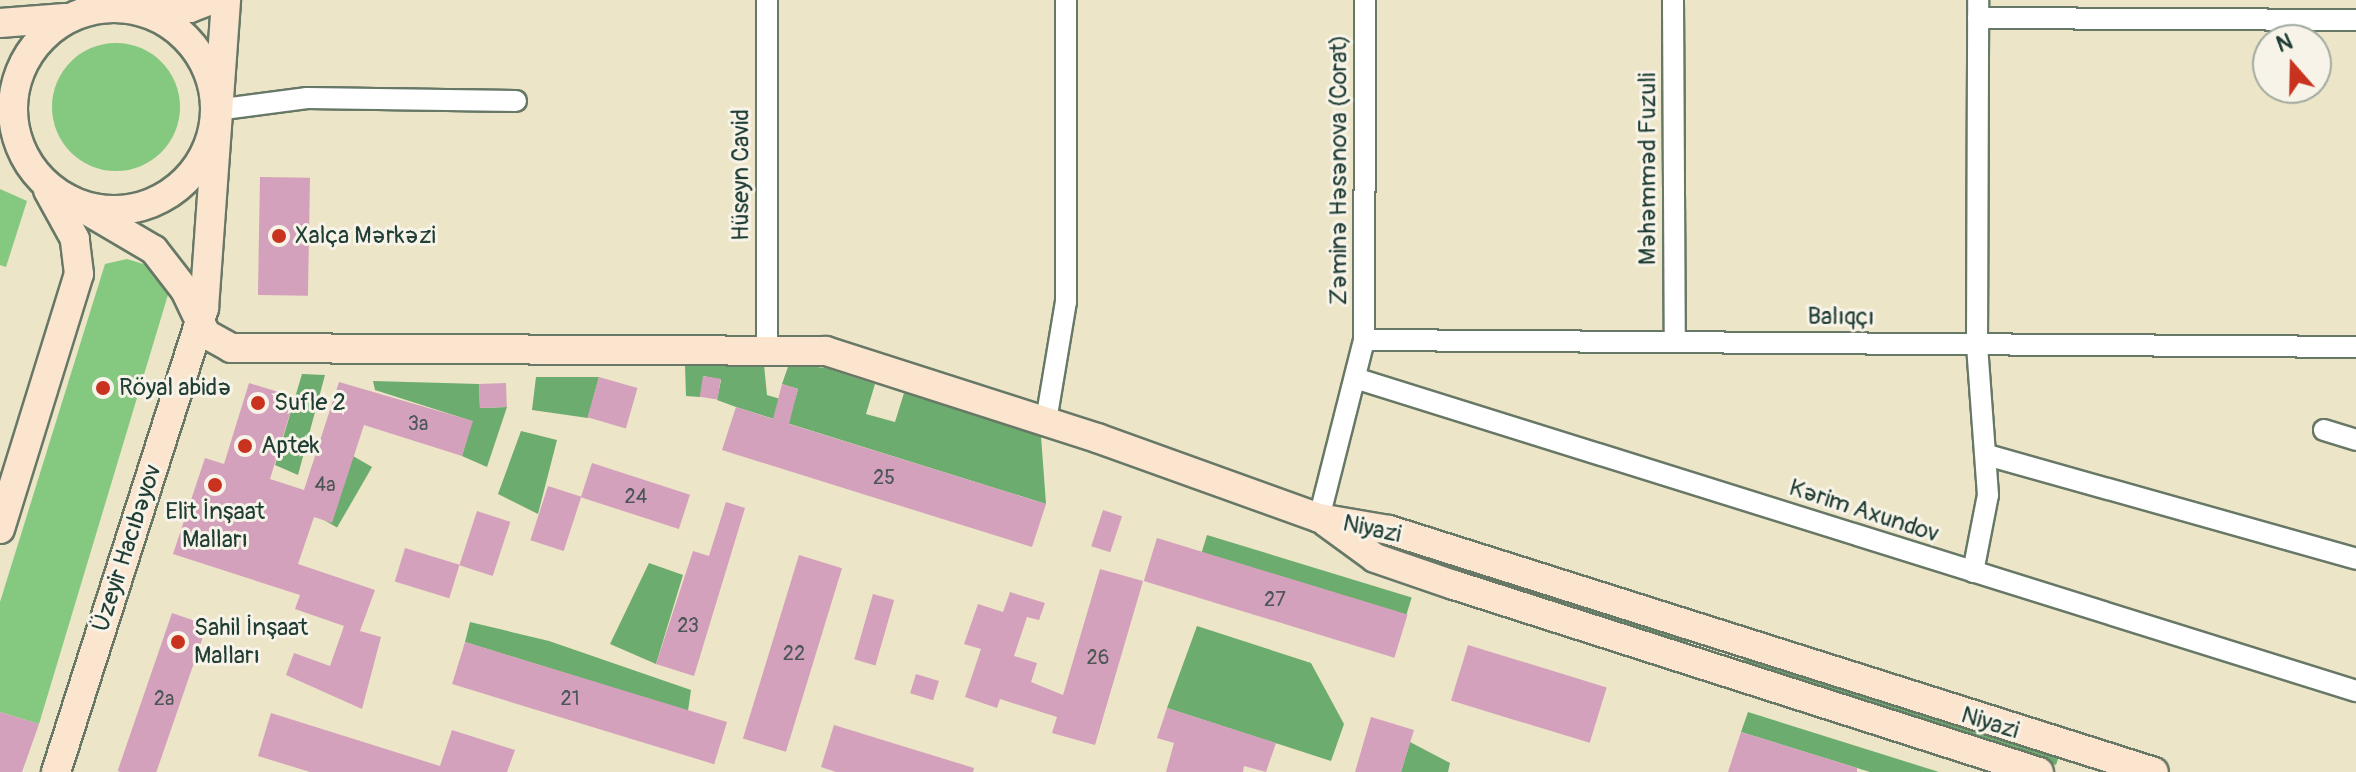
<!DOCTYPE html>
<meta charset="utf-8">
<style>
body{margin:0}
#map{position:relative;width:2356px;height:772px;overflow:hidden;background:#ede5c7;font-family:Pangolin,sans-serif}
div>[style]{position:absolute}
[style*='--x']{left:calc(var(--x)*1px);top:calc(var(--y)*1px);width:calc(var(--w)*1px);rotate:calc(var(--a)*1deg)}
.green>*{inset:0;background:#85c880}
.round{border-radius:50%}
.forest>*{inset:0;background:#6cac6e;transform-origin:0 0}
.building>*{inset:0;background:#d3a1bb;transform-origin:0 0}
.roads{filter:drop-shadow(2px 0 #677867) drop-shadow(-2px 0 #677867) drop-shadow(0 2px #677867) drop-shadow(0 -2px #677867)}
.street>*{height:20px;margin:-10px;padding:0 10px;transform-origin:10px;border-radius:10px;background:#fff}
.secondary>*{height:28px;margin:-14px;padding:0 14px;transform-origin:14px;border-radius:14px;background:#fce5cf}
.secondary>.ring{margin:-14px;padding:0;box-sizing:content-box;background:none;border:28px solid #fce5cf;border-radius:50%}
.dots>*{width:22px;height:22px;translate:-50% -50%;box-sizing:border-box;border:4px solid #f7f3e8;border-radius:50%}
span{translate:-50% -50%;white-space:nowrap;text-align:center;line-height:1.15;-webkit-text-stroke:6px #f7f3e8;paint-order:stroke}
.number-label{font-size:20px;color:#4c5656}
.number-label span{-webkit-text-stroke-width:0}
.street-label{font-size:24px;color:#1f3d34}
.poi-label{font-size:24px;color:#1f3d34}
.left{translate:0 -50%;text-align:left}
.north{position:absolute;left:2252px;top:24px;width:80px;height:80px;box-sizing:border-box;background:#f7f3e8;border:2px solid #a1aaa0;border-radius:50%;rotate:340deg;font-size:22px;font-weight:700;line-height:32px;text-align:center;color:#1f3d34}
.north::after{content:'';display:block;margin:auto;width:28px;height:36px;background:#c8321e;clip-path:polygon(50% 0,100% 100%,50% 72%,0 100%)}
</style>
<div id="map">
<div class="green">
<i class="round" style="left:52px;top:43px;width:128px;height:128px"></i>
<i style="clip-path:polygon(0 189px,27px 201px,6px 267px,0 265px)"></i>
<i style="clip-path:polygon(127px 259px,156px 268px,170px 288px,39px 724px,0 712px,0 602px,105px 264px)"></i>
</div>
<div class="forest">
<i style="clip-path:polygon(789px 364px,826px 368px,875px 384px,866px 414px,895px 422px,904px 393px,1041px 436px,1046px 504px,736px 407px,717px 400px,721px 380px,704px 376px,700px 397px,686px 396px,685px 366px,764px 365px,767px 395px,794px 403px,798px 389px,782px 384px)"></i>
<i style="clip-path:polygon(302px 374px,325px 375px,298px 475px,275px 465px)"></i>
<i style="clip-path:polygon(536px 377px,599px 377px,588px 418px,532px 410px)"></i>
<i style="clip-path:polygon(373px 381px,479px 384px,480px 408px,507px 407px,487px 467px,462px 456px,472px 421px,375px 390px)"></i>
<i style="clip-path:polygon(521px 431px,557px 440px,538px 514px,498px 494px)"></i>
<i style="left:353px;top:456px;width:22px;height:70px;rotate:30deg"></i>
<i style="left:1207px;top:535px;width:214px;height:18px;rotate:17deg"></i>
<i style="clip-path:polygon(1384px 539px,1690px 636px,1686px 648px,1380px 549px)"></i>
<i style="clip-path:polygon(649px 563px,683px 575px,656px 664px,610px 644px)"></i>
<i style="clip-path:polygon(470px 622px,549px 641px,691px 690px,688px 711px,465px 642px)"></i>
<i style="clip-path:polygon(1197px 626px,1311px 663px,1344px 724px,1331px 761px,1167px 708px)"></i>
<i style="clip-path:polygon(1746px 652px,2060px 753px,2056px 765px,1741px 666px)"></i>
<i style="clip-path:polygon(1748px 712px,1939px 772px,1870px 772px,1741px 732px)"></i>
<i style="clip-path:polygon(1410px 742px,1450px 763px,1448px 772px,1401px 772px)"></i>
</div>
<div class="building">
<i style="left:260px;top:177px;width:50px;height:118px;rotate:1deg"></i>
<i style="left:703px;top:376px;width:18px;height:21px;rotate:9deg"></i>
<i style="left:599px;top:377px;width:40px;height:42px;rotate:16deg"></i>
<i style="clip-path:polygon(339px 382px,473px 421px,462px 456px,364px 425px,332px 523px,314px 517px,298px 564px,375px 590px,360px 631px,381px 637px,362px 709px,286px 675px,294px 653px,330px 666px,344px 626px,295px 609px,300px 595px,173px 554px,205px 458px,224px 464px,249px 383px,295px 397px,270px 479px,304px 490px)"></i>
<i style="left:506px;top:383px;width:24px;height:27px;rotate:88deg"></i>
<i style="clip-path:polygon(782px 384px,798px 389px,789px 424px,1046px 504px,1032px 547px,722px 450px,736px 407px,773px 419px)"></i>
<i style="left:592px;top:463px;width:103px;height:36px;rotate:18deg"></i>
<i style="left:548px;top:486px;width:35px;height:57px;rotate:18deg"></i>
<i style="clip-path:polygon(726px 502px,745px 508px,694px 676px,656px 664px,693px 551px,709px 556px)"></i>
<i style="left:1103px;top:510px;width:20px;height:38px;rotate:18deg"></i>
<i style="left:477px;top:511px;width:35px;height:57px;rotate:18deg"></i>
<i style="left:1157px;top:538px;width:262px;height:45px;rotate:17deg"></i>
<i style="left:405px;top:548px;width:57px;height:35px;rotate:17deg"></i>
<i style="left:799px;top:555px;width:45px;height:192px;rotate:17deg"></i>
<i style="clip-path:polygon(1100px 569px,1143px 581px,1095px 745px,1052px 733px,1057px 717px,1000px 699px,997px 708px,965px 697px,981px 649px,964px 644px,978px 604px,1003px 612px,1010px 592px,1045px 603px,1039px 620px,1027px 617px,1014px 656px,1037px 663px,1031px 682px,1063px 695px)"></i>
<i style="left:873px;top:594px;width:22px;height:68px;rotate:16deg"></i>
<i style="left:172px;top:613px;width:37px;height:167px;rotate:19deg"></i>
<i style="left:465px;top:642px;width:274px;height:44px;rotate:17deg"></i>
<i style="left:1468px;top:645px;width:145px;height:58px;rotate:17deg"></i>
<i style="left:916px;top:674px;width:24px;height:20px;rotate:17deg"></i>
<i style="clip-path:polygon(1167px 708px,1276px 743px,1266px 772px,1244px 766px,1243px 772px,1166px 772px,1174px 743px,1157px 738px)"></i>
<i style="clip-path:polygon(0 712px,39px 724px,22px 772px,0 772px)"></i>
<i style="clip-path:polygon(271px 713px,440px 766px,452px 730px,515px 750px,507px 772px,310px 772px,258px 756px)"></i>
<i style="clip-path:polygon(1371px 717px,1414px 730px,1401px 772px,1355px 772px)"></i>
<i style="clip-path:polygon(834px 725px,974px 768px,973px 772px,836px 772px,821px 767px)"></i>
<i style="clip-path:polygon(1741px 732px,1857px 768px,1857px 772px,1728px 772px)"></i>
</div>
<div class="roads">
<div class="street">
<i style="--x:86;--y:0;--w:35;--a:13"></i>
<i style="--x:767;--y:0;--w:349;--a:90"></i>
<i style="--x:1673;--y:0;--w:338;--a:89.7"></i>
<i style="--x:1978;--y:18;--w:378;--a:0.3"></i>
<i style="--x:216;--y:110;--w:92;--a:-7.5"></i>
<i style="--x:307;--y:98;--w:209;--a:0.8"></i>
<i style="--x:1364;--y:340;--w:340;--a:-89.8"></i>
<i style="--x:1358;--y:379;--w:1046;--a:17.36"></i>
<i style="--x:1046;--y:421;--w:121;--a:-80.5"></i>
<i style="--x:1066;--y:302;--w:302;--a:-90"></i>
<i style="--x:2324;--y:430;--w:34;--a:17"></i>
<i style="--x:1987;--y:455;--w:383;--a:15.7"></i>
<i style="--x:1319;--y:518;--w:184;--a:-75.8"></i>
<i style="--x:1364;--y:340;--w:992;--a:0.4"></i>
<i style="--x:1973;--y:572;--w:78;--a:-79"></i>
<i style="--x:1988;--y:495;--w:149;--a:-94.2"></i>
<i style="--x:1977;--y:346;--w:346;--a:-89.8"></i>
</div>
<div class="secondary">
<i class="ring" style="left:13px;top:8px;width:174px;height:174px"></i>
<i style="--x:145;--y:10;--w:45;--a:-2.5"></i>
<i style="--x:190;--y:8;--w:22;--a:-21"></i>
<i style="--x:0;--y:23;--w:65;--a:-4.4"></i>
<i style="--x:64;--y:197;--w:104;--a:30.5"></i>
<i style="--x:154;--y:250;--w:51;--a:52.2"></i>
<i style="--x:185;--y:290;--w:49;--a:64.5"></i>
<i style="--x:206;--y:334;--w:29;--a:29"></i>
<i style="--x:231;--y:348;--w:595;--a:0.29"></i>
<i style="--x:826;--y:351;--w:285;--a:17.8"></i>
<i style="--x:1097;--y:438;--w:236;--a:19.8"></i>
<i style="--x:1319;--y:518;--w:71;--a:9.7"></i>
<i style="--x:1389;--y:530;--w:802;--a:17.55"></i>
<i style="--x:1327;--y:523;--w:59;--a:36.1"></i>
<i style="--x:1375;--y:558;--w:83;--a:18.9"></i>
<i style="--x:1454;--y:585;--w:614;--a:17.73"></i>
<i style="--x:0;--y:529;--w:267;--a:-72.8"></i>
<i style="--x:79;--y:274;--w:35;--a:-97"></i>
<i style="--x:75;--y:239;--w:56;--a:-118.9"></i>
<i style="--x:56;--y:772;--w:487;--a:-72.3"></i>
<i style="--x:204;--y:308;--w:309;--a:-85.9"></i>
</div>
</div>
<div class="dots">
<i style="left:279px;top:236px;background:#c8321e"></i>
<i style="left:103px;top:388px;background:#c8321e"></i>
<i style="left:258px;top:403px;background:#c8321e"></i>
<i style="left:245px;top:446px;background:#c8321e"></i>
<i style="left:215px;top:485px;background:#c8321e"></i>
<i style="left:178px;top:642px;background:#c8321e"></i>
</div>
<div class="number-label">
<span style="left:418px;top:423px">3a</span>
<span style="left:884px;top:477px">25</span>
<span style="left:325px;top:484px">4a</span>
<span style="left:636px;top:496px">24</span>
<span style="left:1275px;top:599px">27</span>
<span style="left:688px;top:625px">23</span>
<span style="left:794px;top:653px">22</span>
<span style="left:1098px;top:657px">26</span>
<span style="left:164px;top:698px">2a</span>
<span style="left:570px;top:698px">21</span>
</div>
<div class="street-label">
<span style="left:1648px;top:169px;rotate:-90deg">Məhəmməd Fuzuli</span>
<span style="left:1339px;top:170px;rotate:-90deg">Zəminə Həsənova (Corat)</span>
<span style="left:741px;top:175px;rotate:-90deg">Hüseyn Cavid</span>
<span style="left:1841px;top:317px;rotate:1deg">Balıqçı</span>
<span style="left:1864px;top:511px;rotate:18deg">Kərim Axundov</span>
<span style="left:1372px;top:529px;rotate:12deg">Niyazi</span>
<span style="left:127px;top:548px;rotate:-72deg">Üzeyir Hacıbəyov</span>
<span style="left:1990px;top:723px;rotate:17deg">Niyazi</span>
</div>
<div class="poi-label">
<span class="left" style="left:295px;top:236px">Xalça Mərkəzi</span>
<span class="left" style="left:119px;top:388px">Röyal abidə</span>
<span class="left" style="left:274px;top:403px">Sufle 2</span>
<span class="left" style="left:261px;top:446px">Aptek</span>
<span style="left:215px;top:526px">Elit İnşaat<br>Malları</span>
<span class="left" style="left:194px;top:642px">Sahil İnşaat<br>Malları</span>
</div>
<div class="north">N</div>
</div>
